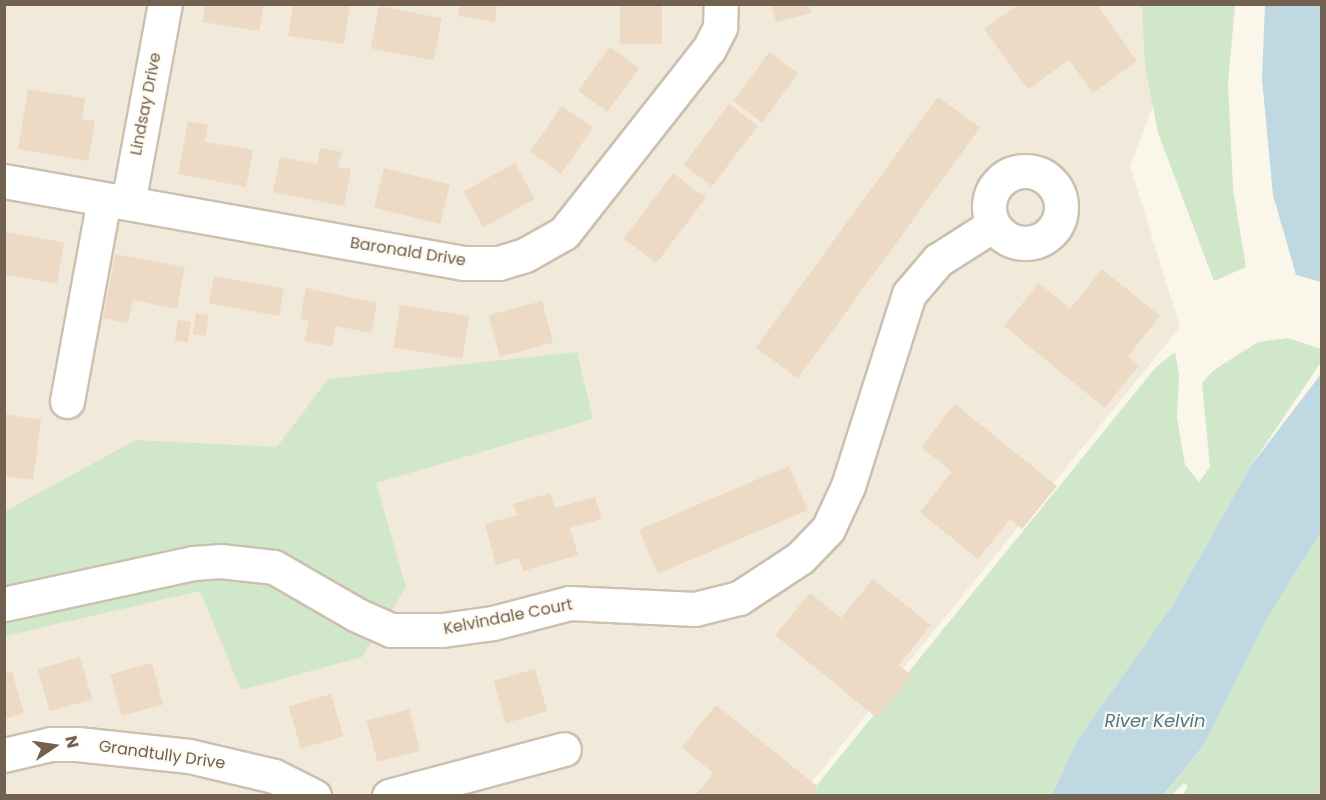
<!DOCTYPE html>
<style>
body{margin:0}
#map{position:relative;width:1326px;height:800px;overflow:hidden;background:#faf6ea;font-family:Poppins,sans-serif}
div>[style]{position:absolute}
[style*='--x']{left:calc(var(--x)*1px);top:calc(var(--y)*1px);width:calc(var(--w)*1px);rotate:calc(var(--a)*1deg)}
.residential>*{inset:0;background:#f1e9d9}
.green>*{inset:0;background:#d1e7c9}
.water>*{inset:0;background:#c0d8e2}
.building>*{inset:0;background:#eddac4;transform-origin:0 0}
.roads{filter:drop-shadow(2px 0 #ccc0b0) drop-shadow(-2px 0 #ccc0b0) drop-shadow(0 2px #ccc0b0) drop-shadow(0 -2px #ccc0b0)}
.minor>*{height:33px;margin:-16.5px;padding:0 16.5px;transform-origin:16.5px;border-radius:16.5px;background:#fff}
.minor>.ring{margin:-16.5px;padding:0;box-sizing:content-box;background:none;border:33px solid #fff;border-radius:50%}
span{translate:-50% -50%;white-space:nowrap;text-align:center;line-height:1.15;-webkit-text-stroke:4.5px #fdfaf0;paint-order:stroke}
.street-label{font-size:16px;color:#726150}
.water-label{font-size:18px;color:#4f788a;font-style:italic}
.frame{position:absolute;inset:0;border:6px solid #726150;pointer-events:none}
.north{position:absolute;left:24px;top:716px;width:60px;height:60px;-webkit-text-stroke:4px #fdfaf0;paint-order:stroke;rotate:77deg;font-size:16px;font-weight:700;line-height:24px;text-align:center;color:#726150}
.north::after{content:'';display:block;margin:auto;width:21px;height:27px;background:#726150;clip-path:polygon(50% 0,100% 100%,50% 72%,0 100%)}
</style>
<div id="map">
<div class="residential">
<i style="clip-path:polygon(5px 5px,1156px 5px,1167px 69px,1130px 166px,1180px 327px,801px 795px,5px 796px)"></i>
</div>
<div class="green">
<i style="clip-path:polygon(1142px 5px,1235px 5px,1228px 84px,1233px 189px,1246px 267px,1214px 281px,1158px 133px,1145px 65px)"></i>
<i style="clip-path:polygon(1288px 338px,1321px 349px,1321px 362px,1250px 467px,1174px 603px,1076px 742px,1052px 795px,808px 796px,1156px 367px,1175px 352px,1179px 375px,1177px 418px,1185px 465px,1199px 482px,1210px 467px,1202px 383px,1214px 370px,1258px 342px)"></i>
<i style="clip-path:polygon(577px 352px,593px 419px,376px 483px,406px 587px,362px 657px,241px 690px,200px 591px,5px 636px,4px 512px,136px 440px,277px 447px,328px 379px)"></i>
<i style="clip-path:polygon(1321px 532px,1321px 795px,1183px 795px,1188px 786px,1184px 783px,1172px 795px,1164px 796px,1203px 746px,1266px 620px)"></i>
</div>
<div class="water">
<i style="clip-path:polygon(1265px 5px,1321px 5px,1321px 282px,1296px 275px,1273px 195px,1262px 79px)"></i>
<i style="clip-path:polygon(1321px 374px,1321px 532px,1266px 620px,1203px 746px,1164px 795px,1052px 795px,1076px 742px,1174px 603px,1250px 467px)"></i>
</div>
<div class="building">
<i style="clip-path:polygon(205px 4px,264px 4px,259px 31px,202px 22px)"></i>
<i style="clip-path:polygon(293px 4px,350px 4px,344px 44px,288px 36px)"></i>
<i style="clip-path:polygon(460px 4px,497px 4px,495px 22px,458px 16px)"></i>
<i style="clip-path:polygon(771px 4px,808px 4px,811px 13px,776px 22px)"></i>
<i style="left:620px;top:5px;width:42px;height:39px"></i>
<i style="clip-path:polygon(1018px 5px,1097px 5px,1137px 61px,1093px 93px,1069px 60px,1028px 89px,984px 29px)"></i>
<i style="left:379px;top:6px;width:64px;height:43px;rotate:11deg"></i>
<i style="left:610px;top:47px;width:36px;height:54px;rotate:36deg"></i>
<i style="left:769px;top:52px;width:36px;height:61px;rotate:36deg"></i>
<i style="clip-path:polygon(28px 89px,85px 98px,82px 119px,95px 121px,88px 161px,18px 149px)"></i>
<i style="left:938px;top:97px;width:52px;height:310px;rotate:36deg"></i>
<i style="left:729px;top:104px;width:36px;height:76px;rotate:37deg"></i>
<i style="left:562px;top:106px;width:38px;height:56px;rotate:35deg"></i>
<i style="clip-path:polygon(188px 121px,208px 125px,205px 142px,253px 150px,246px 187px,178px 174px)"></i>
<i style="clip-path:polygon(320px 148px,342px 152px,338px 167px,351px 169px,344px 206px,273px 192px,280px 157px,317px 164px)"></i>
<i style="left:515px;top:163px;width:41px;height:59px;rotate:61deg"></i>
<i style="left:384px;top:168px;width:68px;height:41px;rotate:14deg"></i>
<i style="left:673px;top:173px;width:41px;height:82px;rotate:37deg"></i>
<i style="left:5px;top:232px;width:60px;height:42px;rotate:10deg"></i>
<i style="clip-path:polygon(115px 254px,185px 267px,177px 309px,133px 300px,128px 323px,103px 318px)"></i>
<i style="clip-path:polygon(1102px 269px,1160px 316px,1128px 356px,1139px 365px,1105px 408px,1004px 326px,1039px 283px,1070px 309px)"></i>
<i style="left:214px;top:276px;width:71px;height:28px;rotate:10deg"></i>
<i style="clip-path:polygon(306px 288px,377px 303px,371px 333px,336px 326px,332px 347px,304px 341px,309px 321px,300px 319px)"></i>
<i style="left:542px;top:301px;width:43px;height:55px;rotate:75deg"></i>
<i style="left:400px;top:305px;width:70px;height:43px;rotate:9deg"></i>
<i style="left:196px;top:313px;width:13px;height:21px;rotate:9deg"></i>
<i style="left:178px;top:320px;width:13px;height:21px;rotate:9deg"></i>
<i style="clip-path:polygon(955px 404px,1057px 486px,1022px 529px,1010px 519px,978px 559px,920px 512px,952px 472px,921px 447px)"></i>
<i style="clip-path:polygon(4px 414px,41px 420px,33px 480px,4px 476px)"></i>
<i style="left:789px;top:466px;width:48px;height:163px;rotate:67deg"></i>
<i style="clip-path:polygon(550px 493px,555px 508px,595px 497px,602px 519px,570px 528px,578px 555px,523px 571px,519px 558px,496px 565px,485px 524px,517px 515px,513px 504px)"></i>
<i style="clip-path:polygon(873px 579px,931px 625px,899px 665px,911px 675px,877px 718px,775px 635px,810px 593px,841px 618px)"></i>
<i style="left:80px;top:657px;width:44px;height:44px;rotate:74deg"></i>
<i style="left:152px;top:663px;width:43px;height:43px;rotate:75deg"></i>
<i style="left:535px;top:669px;width:44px;height:43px;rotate:74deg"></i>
<i style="clip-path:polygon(12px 671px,24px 713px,4px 719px,4px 674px)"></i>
<i style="left:331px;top:694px;width:44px;height:44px;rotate:74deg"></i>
<i style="clip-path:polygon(716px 705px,818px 787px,811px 796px,695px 796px,713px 773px,682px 747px)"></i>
<i style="left:409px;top:709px;width:43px;height:44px;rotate:75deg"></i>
</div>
<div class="roads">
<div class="minor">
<i class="ring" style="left:989px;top:171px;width:39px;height:39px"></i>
<i style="--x:4;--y:181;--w:467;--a:10.1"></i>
<i style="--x:464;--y:263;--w:35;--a:0"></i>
<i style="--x:499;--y:263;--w:27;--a:-17"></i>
<i style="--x:525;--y:255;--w:45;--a:-29.4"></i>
<i style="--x:564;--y:233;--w:234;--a:-51.8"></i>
<i style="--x:709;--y:49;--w:25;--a:-63"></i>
<i style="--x:720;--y:27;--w:23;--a:-88"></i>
<i style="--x:128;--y:203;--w:202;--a:-79.5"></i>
<i style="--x:67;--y:401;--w:205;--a:-79.6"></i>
<i style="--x:4;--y:604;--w:193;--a:-12.2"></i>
<i style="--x:193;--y:563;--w:27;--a:-4"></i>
<i style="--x:220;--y:561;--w:54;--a:6.3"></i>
<i style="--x:274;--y:567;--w:96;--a:30"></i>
<i style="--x:357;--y:615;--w:37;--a:24"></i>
<i style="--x:391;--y:630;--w:51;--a:0"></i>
<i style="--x:442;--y:630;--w:51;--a:-7.8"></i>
<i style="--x:493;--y:623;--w:79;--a:-14.7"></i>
<i style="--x:569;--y:603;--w:126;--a:2.7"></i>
<i style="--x:695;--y:609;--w:45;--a:-14"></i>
<i style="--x:739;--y:598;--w:73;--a:-33.3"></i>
<i style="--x:800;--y:558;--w:40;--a:-46"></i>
<i style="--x:828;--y:529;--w:47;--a:-65.1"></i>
<i style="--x:848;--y:486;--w:201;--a:-72.4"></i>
<i style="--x:909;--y:294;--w:45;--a:-49.5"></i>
<i style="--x:938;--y:260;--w:65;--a:-32.5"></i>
<i style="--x:4;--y:755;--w:48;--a:-13.2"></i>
<i style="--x:51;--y:744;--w:26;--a:0"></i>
<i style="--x:77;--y:744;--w:113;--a:6.1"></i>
<i style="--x:189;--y:756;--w:87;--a:13.2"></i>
<i style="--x:274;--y:776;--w:45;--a:26.6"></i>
<i style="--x:389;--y:796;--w:181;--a:-15"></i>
</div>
</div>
<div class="street-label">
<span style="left:146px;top:104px;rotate:-79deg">Lindsay Drive</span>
<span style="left:408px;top:252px;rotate:9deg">Baronald Drive</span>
<span style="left:508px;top:617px;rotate:-11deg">Kelvindale Court</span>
<span style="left:162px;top:755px;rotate:8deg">Grandtully Drive</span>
</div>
<div class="water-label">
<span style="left:1155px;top:721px">River Kelvin</span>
</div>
<div class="frame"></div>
<div class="north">N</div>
</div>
